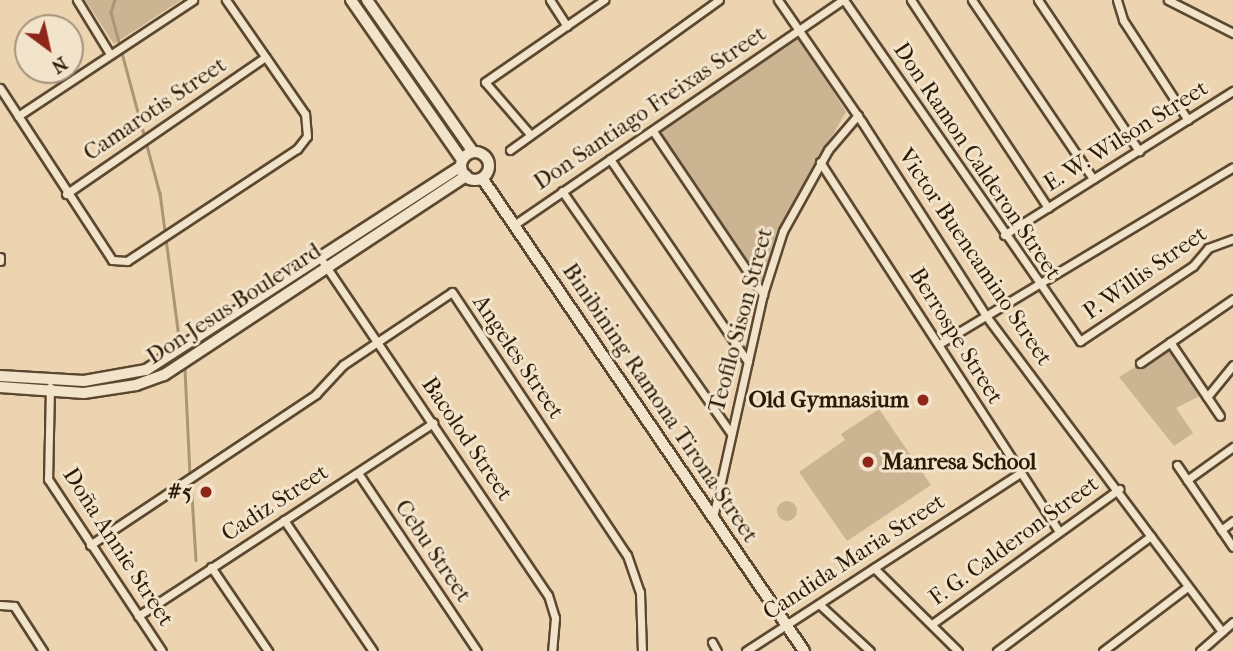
<!DOCTYPE html>
<meta charset="utf-8">
<style>
body{margin:0}
#map{position:relative;width:1233px;height:651px;overflow:hidden;background:#ebd4af;font-family:"IM FELL French Canon",serif}
div>[style]{position:absolute}
[style*='--x']{left:calc(var(--x)*1px);top:calc(var(--y)*1px);width:calc(var(--w)*1px);rotate:calc(var(--a)*1deg)}
.green>*{inset:0;background:#cbb492}
.round{border-radius:50%}
.stream>*{height:2.5px;margin:-1.25px;padding:0 1.25px;transform-origin:1.25px;border-radius:1.25px;background:#aa9575}
.roads{filter:drop-shadow(2px 0 #5c4830) drop-shadow(-2px 0 #5c4830) drop-shadow(0 2px #5c4830) drop-shadow(0 -2px #5c4830)}
.street>*{height:7px;margin:-3.5px;padding:0 3.5px;transform-origin:3.5px;border-radius:3.5px;background:#f2e3cb}
.secondary>*{height:10px;margin:-5px;padding:0 5px;transform-origin:5px;border-radius:5px;background:#f2e3cb}
.secondary>.ring{margin:-5px;padding:0;box-sizing:content-box;background:none;border:10px solid #f2e3cb;border-radius:50%}
.dots>*{width:19px;height:19px;translate:-50% -50%;box-sizing:border-box;border:4px solid #f2e3cb;border-radius:50%}
span{translate:-50% -50%;white-space:nowrap;text-align:center;line-height:1.15;-webkit-text-stroke:6px #f2e3cb;paint-order:stroke}
.street-label{font-size:23px;color:#2d1a05}
.poi-label{font-size:23px;color:#2d1a05;font-weight:700}
.right{translate:-100% -50%;text-align:right}
.left{translate:0 -50%;text-align:left}
.north{position:absolute;left:14px;top:14px;width:70px;height:70px;box-sizing:border-box;background:#f2e3cb;border:2px solid #a3937c;border-radius:50%;rotate:147deg;font-size:19px;font-weight:700;line-height:28px;text-align:center;color:#2d1a05}
.north::after{content:'';display:block;margin:auto;width:24px;height:32px;background:#8f2418;clip-path:polygon(50% 0,100% 100%,50% 72%,0 100%)}
</style>
<div id="map">
<div class="green">
<i style="clip-path:polygon(85px 0,181px 0,114px 44px)"></i>
<i style="clip-path:polygon(798px 36px,846px 112px,794px 202px,761px 280px,655px 132px)"></i>
<i style="clip-path:polygon(1171px 345px,1204px 394px,1176px 408px,1193px 433px,1174px 446px,1119px 377px)"></i>
<i style="clip-path:polygon(879px 409px,931px 485px,847px 541px,799px 472px,845px 440px,841px 434px)"></i>
<i class="round" style="left:777px;top:501px;width:20px;height:20px"></i>
</div>
<div class="stream">
<i style="--x:115;--y:0;--w:13;--a:108"></i>
<i style="--x:111;--y:12;--w:188;--a:74.9"></i>
<i style="--x:160;--y:193;--w:153;--a:82.5"></i>
<i style="--x:185;--y:369;--w:105;--a:87.3"></i>
<i style="--x:192;--y:495;--w:65;--a:86.5"></i>
</div>
<div class="roads">
<div class="street">
<i style="--x:77;--y:0;--w:63;--a:58.6"></i>
<i style="--x:550;--y:0;--w:31;--a:57"></i>
<i style="--x:778;--y:0;--w:148;--a:55.5"></i>
<i style="--x:862;--y:122;--w:230;--a:57.4"></i>
<i style="--x:986;--y:316;--w:394;--a:53.2"></i>
<i style="--x:844;--y:0;--w:415;--a:55.3"></i>
<i style="--x:1080;--y:341;--w:136;--a:-33.6"></i>
<i style="--x:1193;--y:266;--w:23;--a:-50"></i>
<i style="--x:1208;--y:248;--w:27;--a:-20"></i>
<i style="--x:911;--y:0;--w:249;--a:56.6"></i>
<i style="--x:972;--y:0;--w:216;--a:55.9"></i>
<i style="--x:1038;--y:0;--w:182;--a:56.2"></i>
<i style="--x:1117;--y:0;--w:21;--a:73"></i>
<i style="--x:1123;--y:20;--w:119;--a:57"></i>
<i style="--x:1168;--y:0;--w:73;--a:26.9"></i>
<i style="--x:0;--y:88;--w:205;--a:56.9"></i>
<i style="--x:112;--y:260;--w:15;--a:4"></i>
<i style="--x:127;--y:261;--w:204;--a:-33.4"></i>
<i style="--x:297;--y:149;--w:16;--a:-52"></i>
<i style="--x:307;--y:136;--w:22;--a:-95"></i>
<i style="--x:305;--y:114;--w:139;--a:-124.7"></i>
<i style="--x:18;--y:116;--w:210;--a:-33.5"></i>
<i style="--x:653;--y:131;--w:197;--a:56"></i>
<i style="--x:529;--y:133;--w:67;--a:-130.8"></i>
<i style="--x:485;--y:82;--w:145;--a:-34.6"></i>
<i style="--x:510;--y:150;--w:257;--a:-35.7"></i>
<i style="--x:610;--y:159;--w:245;--a:55.8"></i>
<i style="--x:820;--y:162;--w:440;--a:57.1"></i>
<i style="--x:562;--y:191;--w:295;--a:55.1"></i>
<i style="--x:66;--y:194;--w:242;--a:-34.5"></i>
<i style="--x:514;--y:225;--w:399;--a:-34.4"></i>
<i style="--x:1004;--y:235;--w:271;--a:-32.2"></i>
<i style="--x:0;--y:257;--w:4;--a:90"></i>
<i style="--x:321;--y:259;--w:405;--a:56"></i>
<i style="--x:548;--y:595;--w:24;--a:73"></i>
<i style="--x:555;--y:618;--w:33;--a:95"></i>
<i style="--x:1170;--y:342;--w:89;--a:56"></i>
<i style="--x:939;--y:344;--w:343;--a:-31"></i>
<i style="--x:1140;--y:363;--w:113;--a:-34.5"></i>
<i style="--x:50;--y:387;--w:92;--a:91.2"></i>
<i style="--x:48;--y:479;--w:206;--a:56.5"></i>
<i style="--x:1207;--y:397;--w:41;--a:-50.9"></i>
<i style="--x:1177;--y:465;--w:99;--a:55.7"></i>
<i style="--x:358;--y:473;--w:214;--a:56.2"></i>
<i style="--x:1187;--y:480;--w:57;--a:-35.7"></i>
<i style="--x:714;--y:513;--w:224;--a:-77.4"></i>
<i style="--x:763;--y:294;--w:66;--a:-72.4"></i>
<i style="--x:783;--y:231;--w:93;--a:-60.9"></i>
<i style="--x:828;--y:150;--w:46;--a:-49.4"></i>
<i style="--x:284;--y:520;--w:158;--a:55.8"></i>
<i style="--x:1221;--y:530;--w:15;--a:-37"></i>
<i style="--x:90;--y:545;--w:272;--a:-33.7"></i>
<i style="--x:316;--y:394;--w:40;--a:-47"></i>
<i style="--x:343;--y:365;--w:131;--a:-33.8"></i>
<i style="--x:452;--y:292;--w:316;--a:56.4"></i>
<i style="--x:627;--y:555;--w:39;--a:71"></i>
<i style="--x:640;--y:592;--w:59;--a:88.1"></i>
<i style="--x:211;--y:567;--w:102;--a:55.8"></i>
<i style="--x:874;--y:568;--w:118;--a:44.7"></i>
<i style="--x:819;--y:604;--w:69;--a:42.7"></i>
<i style="--x:0;--y:605;--w:14;--a:4"></i>
<i style="--x:14;--y:606;--w:54;--a:57.2"></i>
<i style="--x:138;--y:616;--w:353;--a:-33.2"></i>
<i style="--x:932;--y:624;--w:231;--a:-35.8"></i>
<i style="--x:712;--y:642;--w:10;--a:61"></i>
<i style="--x:746;--y:651;--w:325;--a:-33"></i>
<i style="--x:997;--y:651;--w:192;--a:-36.8"></i>
<i style="--x:1103;--y:651;--w:104;--a:-37.2"></i>
<i style="--x:1200;--y:651;--w:44;--a:-41.3"></i>
</div>
<div class="secondary">
<i style="--x:351;--y:0;--w:195;--a:55.2"></i>
<i style="--x:367;--y:0;--w:185;--a:55.1"></i>
<i class="ring" style="left:461px;top:152px;width:18px;height:18px"></i>
<i style="--x:482;--y:178;--w:572;--a:55.75"></i>
<i style="--x:0;--y:376;--w:84;--a:3.4"></i>
<i style="--x:84;--y:381;--w:63;--a:-10.1"></i>
<i style="--x:146;--y:370;--w:375;--a:-32.9"></i>
<i style="--x:0;--y:387;--w:84;--a:4.1"></i>
<i style="--x:84;--y:393;--w:53;--a:-8.7"></i>
<i style="--x:136;--y:385;--w:30;--a:-20"></i>
<i style="--x:164;--y:375;--w:362;--a:-33.4"></i>
</div>
</div>
<div class="dots">
<i style="left:923px;top:400px;background:#8f2418"></i>
<i style="left:868px;top:462px;background:#8f2418"></i>
<i style="left:206px;top:492px;background:#8f2418"></i>
</div>
<div class="street-label">
<span style="left:650px;top:108px;rotate:-34deg">Don Santiago Freixas Street</span>
<span style="left:155px;top:109px;rotate:-34deg">Camarotis Street</span>
<span style="left:1126px;top:136px;rotate:-32deg">E. W. Wilson Street</span>
<span style="left:977px;top:161px;rotate:56deg">Don Ramon Calderon Street</span>
<span style="left:975px;top:257px;rotate:56deg">Victor Buencamino Street</span>
<span style="left:1145px;top:273px;rotate:-35deg">P. Willis Street</span>
<span style="left:234px;top:304px;rotate:-33deg">Don Jesus Boulevard</span>
<span style="left:741px;top:320px;rotate:-75deg">Teofilo Sison Street</span>
<span style="left:956px;top:336px;rotate:58deg">Berrospe Street</span>
<span style="left:518px;top:357px;rotate:56deg">Angeles Street</span>
<span style="left:660px;top:403px;rotate:56deg">Binibining Ramona Tirona Street</span>
<span style="left:467px;top:439px;rotate:56deg">Bacolod Street</span>
<span style="left:275px;top:503px;rotate:-33deg">Cadiz Street</span>
<span style="left:1014px;top:541px;rotate:-36deg">F. G. Calderon Street</span>
<span style="left:118px;top:547px;rotate:57deg">Doña Annie Street</span>
<span style="left:433px;top:551px;rotate:56deg">Cebu Street</span>
<span style="left:854px;top:557px;rotate:-33deg">Candida Maria Street</span>
</div>
<div class="poi-label">
<span class="right" style="left:909px;top:400px">Old Gymnasium</span>
<span class="left" style="left:882px;top:462px">Manresa School</span>
<span class="right" style="left:192px;top:492px">#5</span>
</div>
<div class="north">N</div>
</div>
